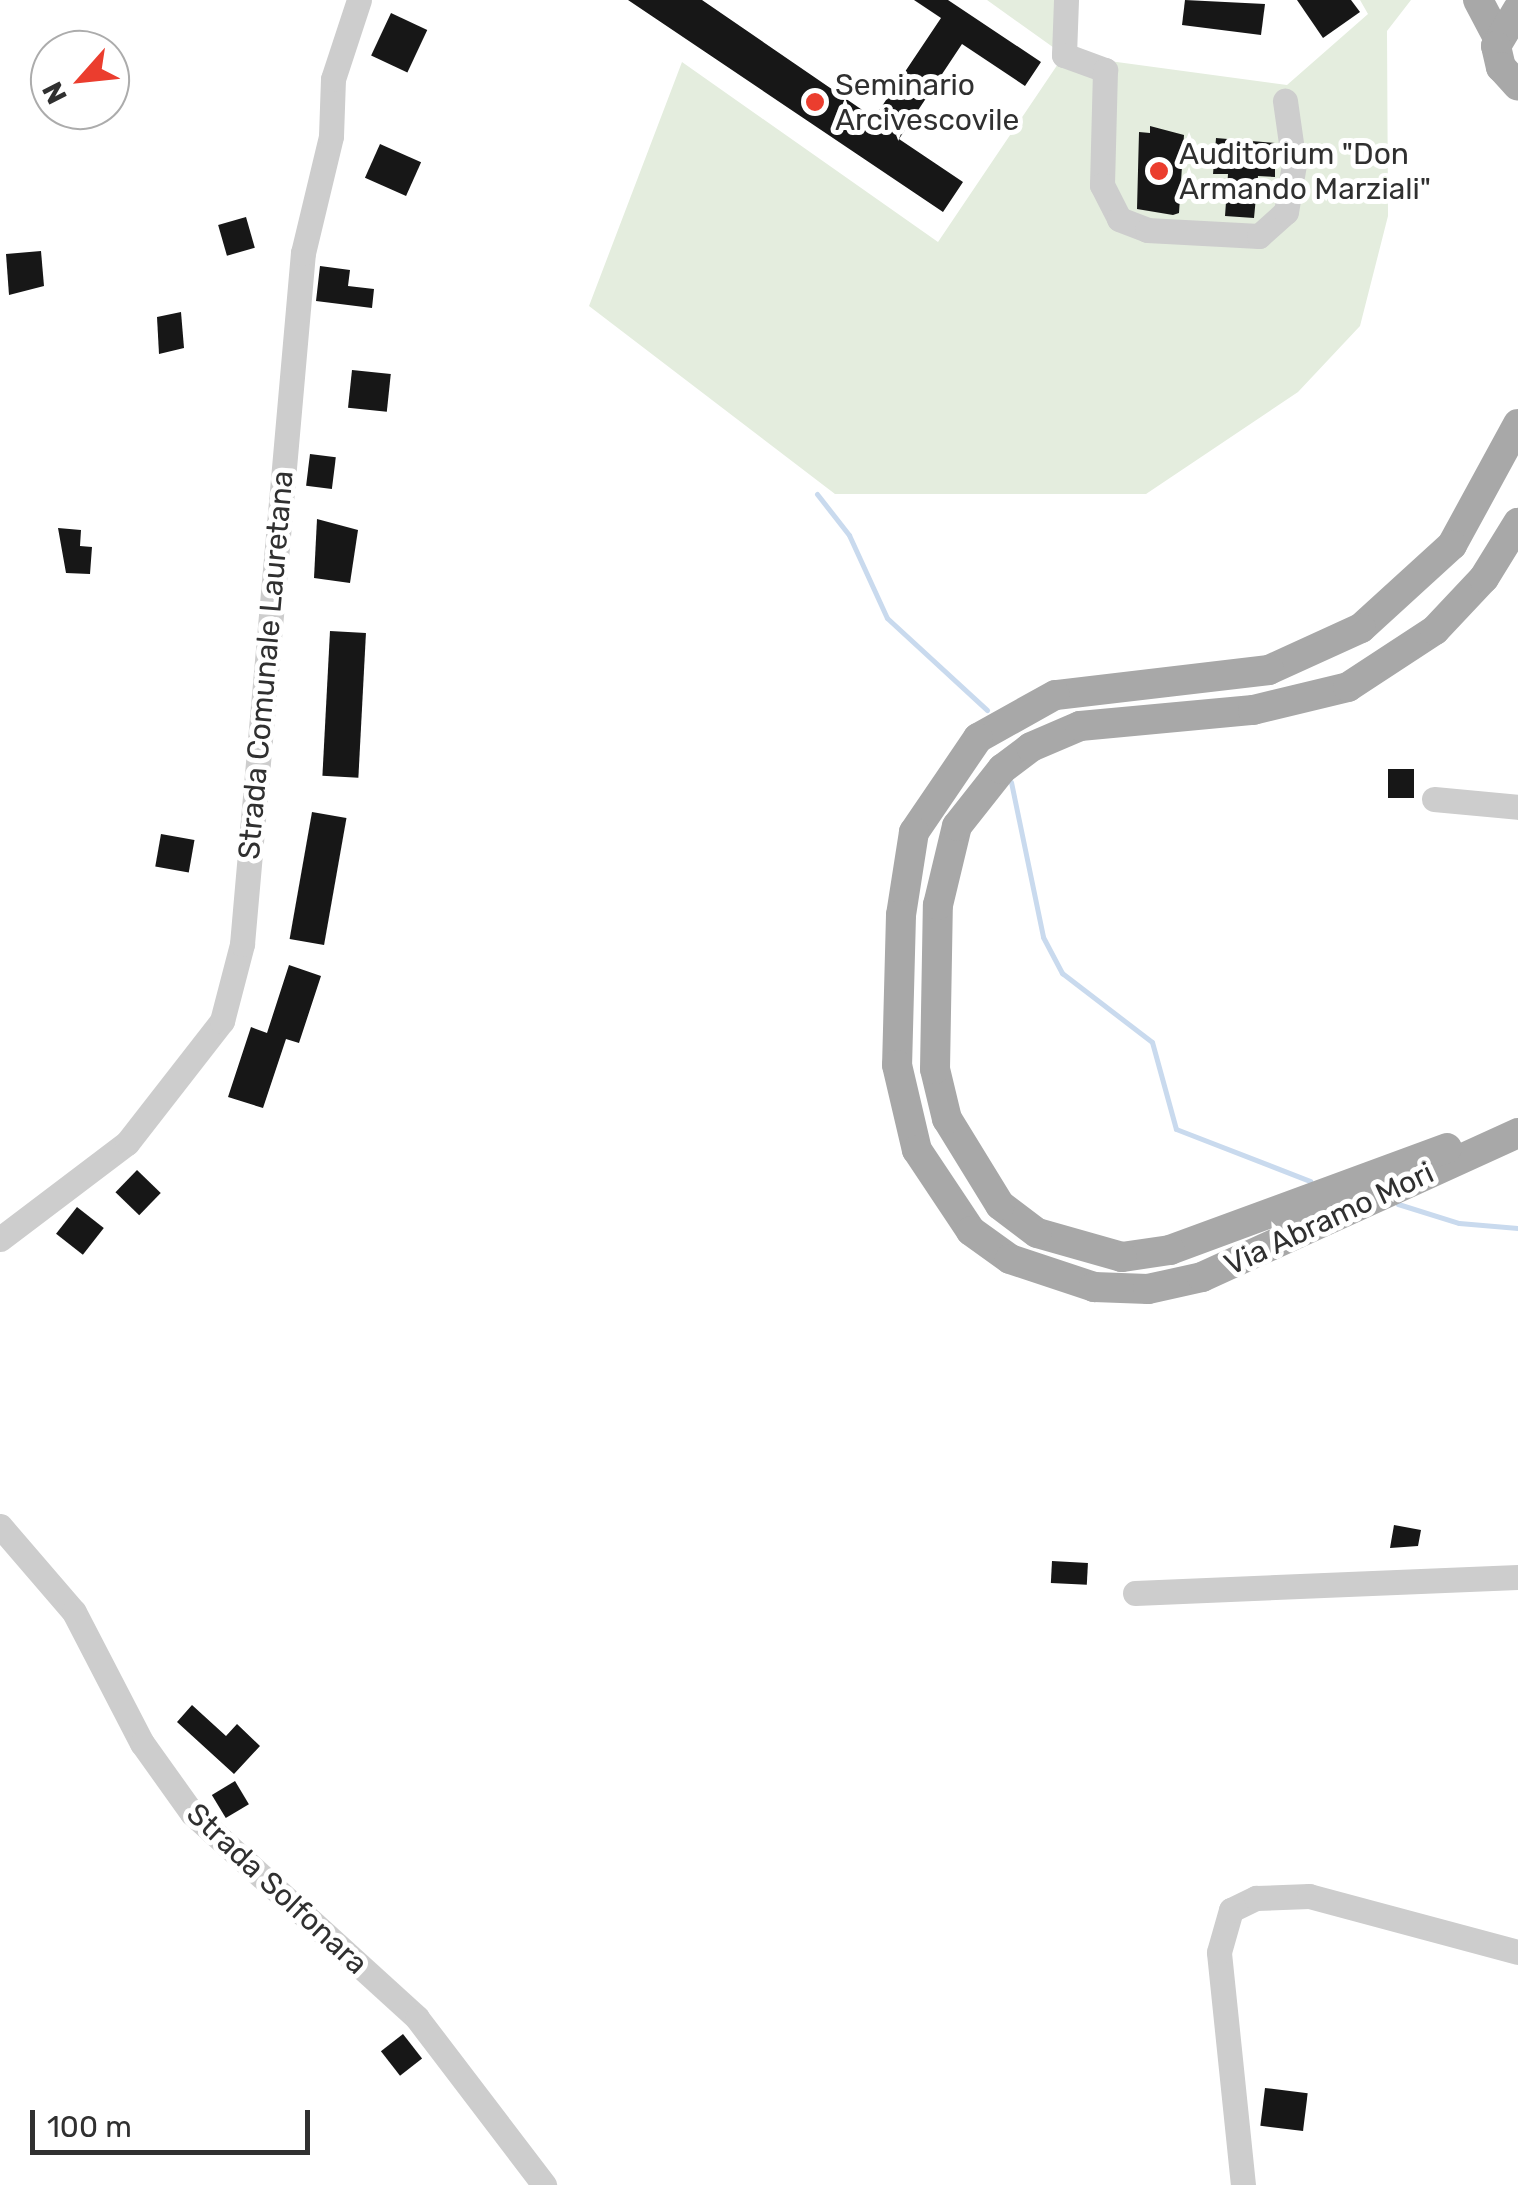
<!DOCTYPE html>
<style>
body{margin:0}
#map{position:relative;width:1518px;height:2185px;overflow:hidden;background:#fff;font-family:Rubik,sans-serif}
div>[style]{position:absolute}
[style*='--x']{left:calc(var(--x)*1px);top:calc(var(--y)*1px);width:calc(var(--w)*1px);rotate:calc(var(--a)*1deg)}
.green>*{inset:0;background:#e4edde}
.stream>*{height:5px;margin:-2.5px;padding:0 2.5px;transform-origin:2.5px;border-radius:2.5px;background:#c9daee}
.building>*{inset:0;background:#171717;transform-origin:0 0}
.minor>*{height:25px;margin:-12.5px;padding:0 12.5px;transform-origin:12.5px;border-radius:12.5px;background:#cdcdcd}
.major>*{height:30px;margin:-15px;padding:0 15px;transform-origin:15px;border-radius:15px;background:#a8a8a8}
.dots>*{width:28px;height:28px;translate:-50% -50%;box-sizing:border-box;border:5px solid #fff;border-radius:50%}
span{translate:-50% -50%;white-space:nowrap;text-align:center;line-height:1.15;-webkit-text-stroke:10px #fff;paint-order:stroke}
.poi-label{font-size:30px;color:#303030}
.left{translate:0 -50%;text-align:left}
.street-label{font-size:30px;color:#303030}
.north{position:absolute;left:30px;top:30px;width:100px;height:100px;box-sizing:border-box;background:#fff;border:2px solid #acacac;border-radius:50%;rotate:243deg;font-size:28px;font-weight:700;line-height:40px;text-align:center;color:#303030}
.north::after{content:'';display:block;margin:auto;width:35px;height:45px;background:#eb3d2e;clip-path:polygon(50% 0,100% 100%,50% 72%,0 100%)}
.scale{position:absolute;left:30px;top:2110px;width:280px;height:45px;box-sizing:border-box;border:5px solid #303030;border-top:0;padding-left:12px;font-size:30px;line-height:35px;white-space:nowrap;color:#303030;-webkit-text-stroke:8px #fff;paint-order:stroke}
</style>
<div id="map">
<div class="green">
<i style="clip-path:polygon(987px 0,1066px 0,1065px 55px,1287px 85px,1368px 14px,1360px 0,1411px 0,1387px 31px,1388px 216px,1360px 326px,1298px 392px,1146px 494px,835px 494px,589px 306px,682px 62px,938px 242px,1064px 55px)"></i>
</div>
<div class="stream">
<i style="--x:817;--y:494;--w:52;--a:52"></i>
<i style="--x:849;--y:535;--w:91;--a:65.4"></i>
<i style="--x:887;--y:618;--w:136;--a:42.6"></i>
<i style="--x:1011;--y:782;--w:158;--a:78.3"></i>
<i style="--x:1043;--y:937;--w:41;--a:62.2"></i>
<i style="--x:1062;--y:973;--w:113;--a:37.5"></i>
<i style="--x:1152;--y:1042;--w:90;--a:74.6"></i>
<i style="--x:1176;--y:1129;--w:144;--a:21.2"></i>
<i style="--x:1398;--y:1204;--w:64;--a:17.3"></i>
<i style="--x:1459;--y:1223;--w:59;--a:4.8"></i>
</div>
<div class="building">
<i style="clip-path:polygon(628px 0,702px 0,874px 118px,941px 18px,914px 0,948px 0,1041px 62px,1025px 86px,962px 44px,899px 139px,963px 182px,943px 212px)"></i>
<i style="clip-path:polygon(1185px 0,1265px 4px,1261px 35px,1182px 25px)"></i>
<i style="clip-path:polygon(1297px 0,1351px 0,1360px 12px,1323px 38px)"></i>
<i style="left:391px;top:13px;width:40px;height:47px;rotate:25deg"></i>
<i style="clip-path:polygon(1150px 126px,1184px 135px,1179px 213px,1173px 215px,1137px 209px,1139px 132px,1150px 133px)"></i>
<i style="clip-path:polygon(1216px 138px,1275px 143px,1275px 177px,1258px 176px,1254px 218px,1225px 216px,1228px 174px,1213px 174px)"></i>
<i style="left:380px;top:144px;width:45px;height:37px;rotate:24deg"></i>
<i style="left:246px;top:217px;width:32px;height:29px;rotate:74deg"></i>
<i style="clip-path:polygon(41px 251px,44px 286px,9px 295px,6px 254px)"></i>
<i style="clip-path:polygon(320px 266px,350px 270px,348px 286px,374px 289px,372px 308px,316px 301px)"></i>
<i style="clip-path:polygon(181px 312px,184px 348px,159px 354px,157px 317px)"></i>
<i style="left:352px;top:370px;width:39px;height:38px;rotate:6deg"></i>
<i style="left:310px;top:454px;width:26px;height:32px;rotate:7deg"></i>
<i style="clip-path:polygon(317px 519px,358px 530px,350px 583px,314px 578px)"></i>
<i style="clip-path:polygon(58px 528px,81px 530px,80px 546px,92px 547px,90px 574px,66px 573px)"></i>
<i style="left:330px;top:631px;width:36px;height:145px;rotate:3deg"></i>
<i style="left:1388px;top:769px;width:26px;height:29px"></i>
<i style="left:312px;top:812px;width:35px;height:129px;rotate:10deg"></i>
<i style="left:161px;top:834px;width:34px;height:33px;rotate:10deg"></i>
<i style="clip-path:polygon(289px 965px,321px 976px,299px 1043px,286px 1039px,263px 1108px,228px 1097px,251px 1027px,267px 1033px)"></i>
<i style="left:137px;top:1170px;width:33px;height:31px;rotate:44deg"></i>
<i style="left:77px;top:1207px;width:34px;height:34px;rotate:38deg"></i>
<i style="clip-path:polygon(1394px 1525px,1421px 1530px,1418px 1546px,1390px 1548px)"></i>
<i style="left:1052px;top:1561px;width:36px;height:22px;rotate:3deg"></i>
<i style="clip-path:polygon(192px 1705px,226px 1736px,237px 1724px,260px 1746px,234px 1774px,177px 1722px)"></i>
<i style="left:235px;top:1781px;width:27px;height:27px;rotate:59deg"></i>
<i style="left:403px;top:2034px;width:31px;height:28px;rotate:52deg"></i>
<i style="left:1265px;top:2088px;width:43px;height:38px;rotate:7deg"></i>
</div>
<div class="minor">
<i style="--x:1066;--y:0;--w:55;--a:92.1"></i>
<i style="--x:1064;--y:55;--w:44;--a:20.1"></i>
<i style="--x:1105;--y:70;--w:115;--a:91.5"></i>
<i style="--x:1102;--y:185;--w:38;--a:63"></i>
<i style="--x:1119;--y:219;--w:30;--a:21"></i>
<i style="--x:1147;--y:230;--w:112;--a:3.1"></i>
<i style="--x:1259;--y:236;--w:36;--a:-42"></i>
<i style="--x:1286;--y:212;--w:49;--a:-80.5"></i>
<i style="--x:1294;--y:164;--w:64;--a:-98.1"></i>
<i style="--x:1434;--y:799;--w:84;--a:5.4"></i>
<i style="--x:0;--y:1239;--w:159;--a:-37.1"></i>
<i style="--x:127;--y:1143;--w:155;--a:-52.1"></i>
<i style="--x:222;--y:1021;--w:80;--a:-75.4"></i>
<i style="--x:242;--y:944;--w:694;--a:-84.96"></i>
<i style="--x:303;--y:253;--w:120;--a:-76.5"></i>
<i style="--x:331;--y:136;--w:57;--a:-88"></i>
<i style="--x:333;--y:79;--w:83;--a:-71.8"></i>
<i style="--x:0;--y:1526;--w:113;--a:49.3"></i>
<i style="--x:74;--y:1612;--w:148;--a:62.6"></i>
<i style="--x:142;--y:1743;--w:86;--a:54.5"></i>
<i style="--x:192;--y:1813;--w:304;--a:42.3"></i>
<i style="--x:417;--y:2018;--w:210;--a:52.7"></i>
<i style="--x:1135;--y:1593;--w:383;--a:-2.4"></i>
<i style="--x:1243;--y:2185;--w:234;--a:-95.9"></i>
<i style="--x:1219;--y:1952;--w:44;--a:-74.1"></i>
<i style="--x:1231;--y:1910;--w:28;--a:-26"></i>
<i style="--x:1256;--y:1898;--w:53;--a:-2.2"></i>
<i style="--x:1309;--y:1896;--w:216;--a:15"></i>
</div>
<div class="major">
<i style="--x:1478;--y:0;--w:41;--a:62.2"></i>
<i style="--x:1518;--y:9;--w:43;--a:120.7"></i>
<i style="--x:1496;--y:46;--w:22;--a:77"></i>
<i style="--x:1501;--y:67;--w:25;--a:48"></i>
<i style="--x:1518;--y:424;--w:138;--a:118.6"></i>
<i style="--x:1452;--y:545;--w:123;--a:137.6"></i>
<i style="--x:1361;--y:628;--w:101;--a:155.5"></i>
<i style="--x:1269;--y:670;--w:215;--a:173.3"></i>
<i style="--x:1055;--y:695;--w:88;--a:150.8"></i>
<i style="--x:978;--y:738;--w:114;--a:124.2"></i>
<i style="--x:914;--y:832;--w:84;--a:98.9"></i>
<i style="--x:901;--y:915;--w:150;--a:91.5"></i>
<i style="--x:897;--y:1065;--w:87;--a:76.8"></i>
<i style="--x:917;--y:1150;--w:97;--a:56.3"></i>
<i style="--x:971;--y:1231;--w:48;--a:35.7"></i>
<i style="--x:1010;--y:1259;--w:89;--a:18.4"></i>
<i style="--x:1094;--y:1287;--w:54;--a:2.1"></i>
<i style="--x:1148;--y:1289;--w:55;--a:-12.5"></i>
<i style="--x:1202;--y:1277;--w:347;--a:-24.5"></i>
<i style="--x:1447;--y:1148;--w:295;--a:159.8"></i>
<i style="--x:1170;--y:1250;--w:49;--a:171.7"></i>
<i style="--x:1122;--y:1257;--w:88;--a:-164.2"></i>
<i style="--x:1037;--y:1233;--w:46;--a:-142.9"></i>
<i style="--x:1000;--y:1205;--w:101;--a:-121.6"></i>
<i style="--x:947;--y:1119;--w:51;--a:-103.5"></i>
<i style="--x:935;--y:1069;--w:164;--a:-89"></i>
<i style="--x:938;--y:905;--w:81;--a:-76.5"></i>
<i style="--x:957;--y:826;--w:73;--a:-51.7"></i>
<i style="--x:1002;--y:769;--w:36;--a:-37"></i>
<i style="--x:1031;--y:747;--w:53;--a:-23.2"></i>
<i style="--x:1080;--y:726;--w:174;--a:-5.3"></i>
<i style="--x:1253;--y:710;--w:98;--a:-13.6"></i>
<i style="--x:1348;--y:687;--w:104;--a:-33.2"></i>
<i style="--x:1435;--y:630;--w:71;--a:-46.7"></i>
<i style="--x:1484;--y:578;--w:65;--a:-58.3"></i>
</div>
<div class="dots">
<i style="left:815px;top:102px;background:#eb3d2e"></i>
<i style="left:1159px;top:171px;background:#eb3d2e"></i>
</div>
<div class="poi-label">
<span class="left" style="left:835px;top:102px">Seminario<br>Arcivescovile</span>
<span class="left" style="left:1179px;top:171px">Auditorium "Don<br>Armando Marziali"</span>
</div>
<div class="street-label">
<span style="left:266px;top:665px;rotate:-85deg">Strada Comunale Lauretana</span>
<span style="left:1329px;top:1219px;rotate:-25deg">Via Abramo Mori</span>
<span style="left:277px;top:1889px;rotate:43deg">Strada Solfonara</span>
</div>
<div class="north">N</div>
<div class="scale">100 m</div>
</div>
